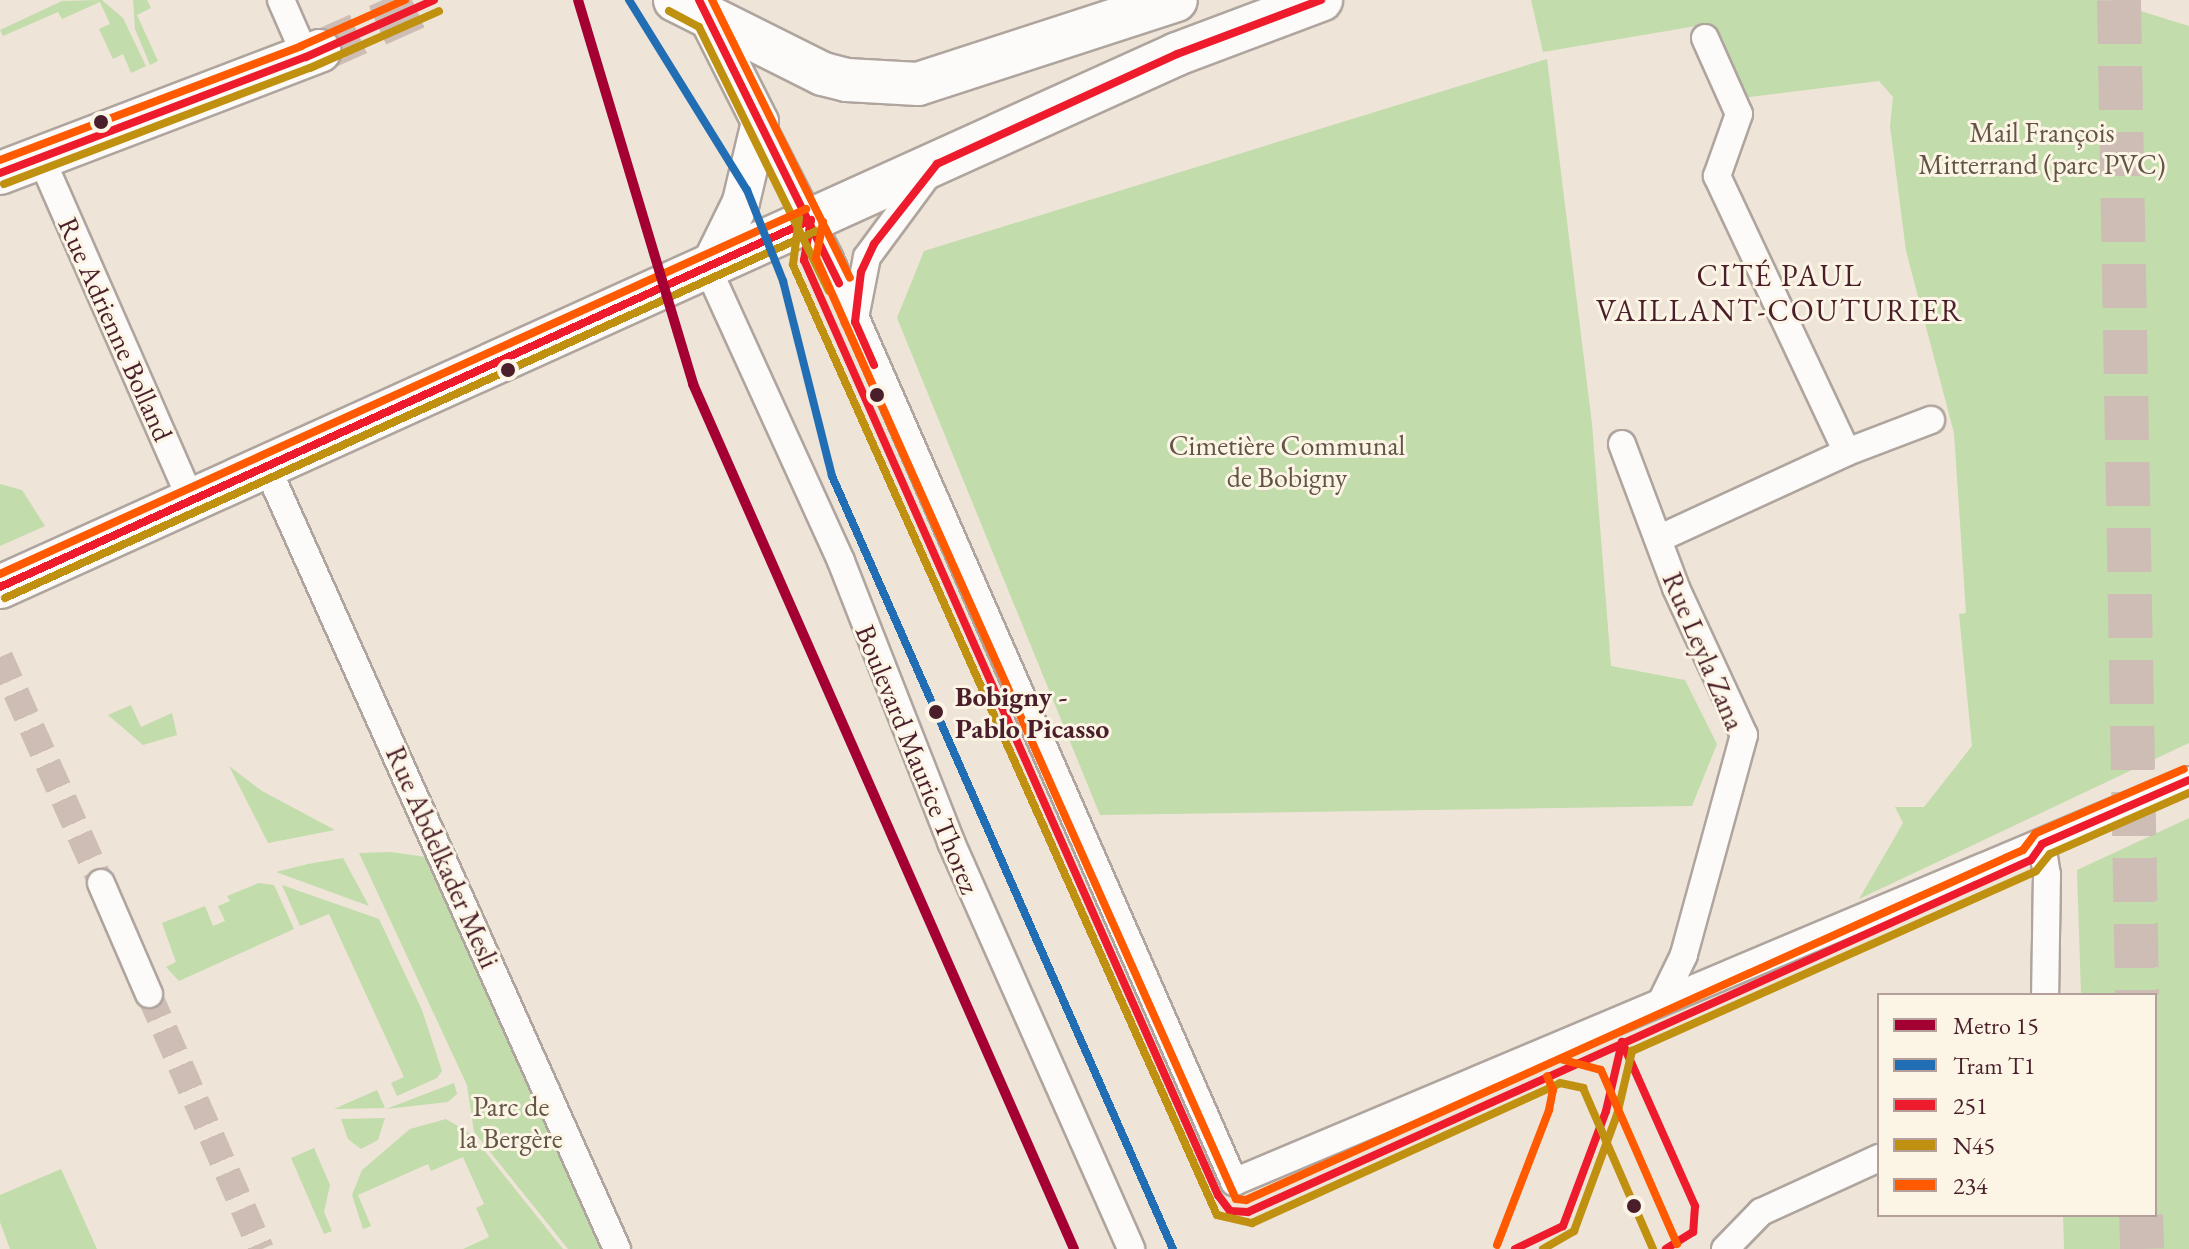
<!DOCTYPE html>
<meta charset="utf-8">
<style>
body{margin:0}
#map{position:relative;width:2189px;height:1249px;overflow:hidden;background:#eee5d8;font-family:"EB Garamond",serif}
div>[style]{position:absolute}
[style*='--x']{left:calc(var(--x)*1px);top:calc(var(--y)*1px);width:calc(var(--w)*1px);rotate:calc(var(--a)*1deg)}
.green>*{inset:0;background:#c2dcab}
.street-tunnel>*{height:26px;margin-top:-13px;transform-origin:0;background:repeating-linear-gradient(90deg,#cdbdb5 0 26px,transparent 0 39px)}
.primary-tunnel>*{height:42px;margin-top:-21px;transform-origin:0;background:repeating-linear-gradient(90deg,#cdbdb5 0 42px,transparent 0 63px)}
.highway-tunnel>*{height:44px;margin-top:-22px;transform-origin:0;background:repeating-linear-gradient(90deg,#cdbdb5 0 44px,transparent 0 66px)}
.roads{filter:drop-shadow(2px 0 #afa59e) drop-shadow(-2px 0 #afa59e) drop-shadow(0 2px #afa59e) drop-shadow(0 -2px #afa59e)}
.street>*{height:26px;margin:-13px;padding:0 13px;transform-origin:13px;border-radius:13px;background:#fcfbf9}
.secondary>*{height:36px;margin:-18px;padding:0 18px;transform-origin:18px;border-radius:18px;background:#fcfbf9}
.primary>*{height:42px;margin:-21px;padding:0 21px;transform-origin:21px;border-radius:21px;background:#fcfbf9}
.bus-1>*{height:8px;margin:-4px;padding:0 4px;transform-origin:4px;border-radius:4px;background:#ed1b2c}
.bus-2>*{height:8px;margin:-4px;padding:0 4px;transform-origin:4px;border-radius:4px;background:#c09010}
.bus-3>*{height:8px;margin:-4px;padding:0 4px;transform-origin:4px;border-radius:4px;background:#ff5a00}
.tram-1>*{height:8px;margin:-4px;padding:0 4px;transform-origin:4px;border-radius:4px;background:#216eb4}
.metro-1>*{height:10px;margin:-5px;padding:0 5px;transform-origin:5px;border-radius:5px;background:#a50034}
.dots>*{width:22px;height:22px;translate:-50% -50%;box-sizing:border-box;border:4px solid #fcf5e5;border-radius:50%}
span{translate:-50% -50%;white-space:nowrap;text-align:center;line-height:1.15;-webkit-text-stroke:6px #fcf5e5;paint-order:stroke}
.park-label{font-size:28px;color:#635546}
.street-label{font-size:28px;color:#4a1f2b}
.stop-label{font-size:28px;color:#4a1f2b;font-weight:700}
.left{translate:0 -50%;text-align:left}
.neighbourhood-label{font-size:30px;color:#4a1f2b;letter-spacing:2px}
.legend{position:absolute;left:1877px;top:993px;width:280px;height:224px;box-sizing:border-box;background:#fcf5e5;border:2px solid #b59f9b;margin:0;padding:10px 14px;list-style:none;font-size:24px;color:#4a1f2b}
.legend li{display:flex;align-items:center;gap:16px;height:40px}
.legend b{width:40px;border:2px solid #b59f9b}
</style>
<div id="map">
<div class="green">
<i style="clip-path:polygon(102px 0,123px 18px,146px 66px,131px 73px,123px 54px,113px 59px,99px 29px,110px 24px,100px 2px,62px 19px,58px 12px,3px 36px,0 30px,62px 1px)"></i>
<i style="clip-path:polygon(133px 0,147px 0,151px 8px,137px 15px,158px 61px,150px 65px,135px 29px)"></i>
<i style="clip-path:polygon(1531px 0,2105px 0,2189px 26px,2189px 743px,1859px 899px,1903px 823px,1895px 807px,1924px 807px,1972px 746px,1959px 614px,1966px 613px,1954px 433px,1906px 251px,1890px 126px,1893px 97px,1879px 81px,1741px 98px,1708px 24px,1543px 52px)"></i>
<i style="clip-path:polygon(1547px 59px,1592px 424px,1611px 666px,1685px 680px,1717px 744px,1692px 806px,1100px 815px,897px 318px,924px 251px)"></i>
<i style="clip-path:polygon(0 484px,22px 490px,45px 526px,0 546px)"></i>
<i style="clip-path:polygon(131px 705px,141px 727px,172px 713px,177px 735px,143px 745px,108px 715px)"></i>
<i style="clip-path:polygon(229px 766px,262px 791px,335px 830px,268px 843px)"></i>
<i style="clip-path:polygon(2189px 818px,2189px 1249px,2064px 1249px,2063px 1215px,2155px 1215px,2155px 995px,2081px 995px,2077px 870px)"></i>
<i style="clip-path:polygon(391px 852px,433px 858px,608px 1249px,568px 1249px,474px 1132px,467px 1085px,359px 853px)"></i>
<i style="clip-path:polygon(343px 858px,369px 906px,276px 872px,308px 864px)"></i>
<i style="clip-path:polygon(259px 883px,274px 885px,294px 929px,179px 981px,166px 967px,176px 962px,162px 923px,205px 906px,213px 926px,225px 921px,218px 906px,230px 901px,227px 896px)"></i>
<i style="clip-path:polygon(282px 885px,379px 919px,422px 1010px,442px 1071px,437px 1078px,397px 1096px,391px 1083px,404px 1077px,329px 914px,300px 926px)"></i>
<i style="clip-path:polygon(454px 1083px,457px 1094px,448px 1102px,386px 1109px)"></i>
<i style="clip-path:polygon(377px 1090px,385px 1108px,334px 1109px)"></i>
<i style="clip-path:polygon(385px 1118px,378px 1140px,361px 1149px,348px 1139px,341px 1119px)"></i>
<i style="clip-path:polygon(446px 1119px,471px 1134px,563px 1249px,463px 1249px,489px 1237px,476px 1208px,484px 1204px,463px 1157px,431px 1171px,428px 1164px,358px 1195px,371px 1226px,363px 1229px,352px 1195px,362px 1170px,410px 1129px)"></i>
<i style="clip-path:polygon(314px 1148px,330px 1185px,324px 1212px,332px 1231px,324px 1234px,291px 1158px)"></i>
<i style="clip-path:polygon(61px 1169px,97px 1249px,10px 1249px,0 1222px,0 1195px)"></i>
</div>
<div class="street-tunnel">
<i style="--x:0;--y:657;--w:248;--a:65.9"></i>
<i style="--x:149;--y:994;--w:279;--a:66.3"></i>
</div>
<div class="primary-tunnel">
<i style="--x:320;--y:51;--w:125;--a:-24.1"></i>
</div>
<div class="highway-tunnel">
<i style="--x:2119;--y:0;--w:995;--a:88.96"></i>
<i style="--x:2141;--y:1215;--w:34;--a:88"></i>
</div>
<div class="roads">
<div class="street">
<i style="--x:281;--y:0;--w:62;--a:66.3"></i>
<i style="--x:1705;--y:38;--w:83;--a:65.9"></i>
<i style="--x:1739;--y:114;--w:66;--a:109.5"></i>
<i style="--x:1717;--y:176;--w:305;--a:64.8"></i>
<i style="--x:760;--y:122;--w:152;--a:62.9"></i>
<i style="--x:829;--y:257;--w:1010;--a:66.35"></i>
<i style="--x:1234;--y:1182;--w:1036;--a:-22.83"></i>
<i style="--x:41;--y:158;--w:373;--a:66.3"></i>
<i style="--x:708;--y:269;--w:321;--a:65.5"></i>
<i style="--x:841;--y:561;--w:302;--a:68.6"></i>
<i style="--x:951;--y:842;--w:445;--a:66.1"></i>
<i style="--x:855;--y:318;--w:62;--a:-78.9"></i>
<i style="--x:867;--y:257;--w:106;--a:-53.5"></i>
<i style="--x:1622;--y:444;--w:154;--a:69.4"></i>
<i style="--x:1676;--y:588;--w:162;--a:65.2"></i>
<i style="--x:1744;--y:735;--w:228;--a:105.3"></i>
<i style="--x:1684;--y:955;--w:48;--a:116"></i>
<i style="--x:266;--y:465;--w:859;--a:65.88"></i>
<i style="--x:1658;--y:539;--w:208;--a:-24.7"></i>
<i style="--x:1847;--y:452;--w:90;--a:-20.9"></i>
<i style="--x:2042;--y:844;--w:30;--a:81"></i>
<i style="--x:2047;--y:874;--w:121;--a:90.9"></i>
<i style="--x:101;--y:883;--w:121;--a:66.6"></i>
<i style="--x:1725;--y:1249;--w:52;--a:-45.8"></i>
<i style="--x:1761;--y:1212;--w:130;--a:-24.6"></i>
</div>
<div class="secondary">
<i style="--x:700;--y:3;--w:133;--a:63.2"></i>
<i style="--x:760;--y:122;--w:82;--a:103.4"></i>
<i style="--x:741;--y:202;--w:75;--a:116.2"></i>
</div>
<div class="primary">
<i style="--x:675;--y:0;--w:165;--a:26.6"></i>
<i style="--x:823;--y:74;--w:25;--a:14"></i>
<i style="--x:847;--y:80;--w:71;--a:3.2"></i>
<i style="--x:918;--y:84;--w:271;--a:-18"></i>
<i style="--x:0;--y:173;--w:342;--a:-20.9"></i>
<i style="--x:0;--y:587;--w:1292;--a:-24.36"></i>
<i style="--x:1177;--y:54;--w:154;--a:-20.6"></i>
</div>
</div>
<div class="bus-1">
<i style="--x:699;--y:0;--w:316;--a:63.7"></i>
<i style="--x:0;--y:173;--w:327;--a:-20.8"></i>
<i style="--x:306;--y:57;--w:140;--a:-24"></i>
<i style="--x:811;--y:220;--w:41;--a:99.9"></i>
<i style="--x:804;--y:260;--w:1023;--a:66.12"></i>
<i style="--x:1218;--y:1195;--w:20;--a:53"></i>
<i style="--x:1230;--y:1211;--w:18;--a:3"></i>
<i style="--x:1248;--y:1212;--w:858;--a:-24.21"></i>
<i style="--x:2031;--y:860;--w:19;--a:-55"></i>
<i style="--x:2042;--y:844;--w:160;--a:-23.5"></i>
<i style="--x:874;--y:365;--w:47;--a:-113.8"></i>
<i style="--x:855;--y:322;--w:50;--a:-83.2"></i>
<i style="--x:861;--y:272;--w:31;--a:-65"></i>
<i style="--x:874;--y:244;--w:102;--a:-51.8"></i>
<i style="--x:937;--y:164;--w:264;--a:-24.6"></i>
<i style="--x:1177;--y:54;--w:154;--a:-20.6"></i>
<i style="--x:0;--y:587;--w:890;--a:-24.35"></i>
<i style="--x:1622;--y:1042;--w:180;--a:66"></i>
<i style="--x:1695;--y:1206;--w:26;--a:94"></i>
<i style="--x:1693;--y:1232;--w:32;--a:148"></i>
<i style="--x:1515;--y:1249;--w:53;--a:-25.6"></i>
<i style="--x:1563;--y:1226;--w:123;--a:-69.5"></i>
<i style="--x:1606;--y:1111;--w:71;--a:-76.9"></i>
</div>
<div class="bus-2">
<i style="--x:669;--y:11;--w:34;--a:28"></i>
<i style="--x:699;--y:27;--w:294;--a:63.8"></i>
<i style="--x:4;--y:184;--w:327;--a:-20.8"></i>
<i style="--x:310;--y:68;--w:141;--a:-23.8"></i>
<i style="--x:799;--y:218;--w:47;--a:97.3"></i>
<i style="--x:793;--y:265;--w:1040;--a:65.95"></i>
<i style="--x:1217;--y:1215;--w:36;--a:13"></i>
<i style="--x:1252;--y:1223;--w:338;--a:-24.4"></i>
<i style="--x:1560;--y:1083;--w:24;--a:12"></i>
<i style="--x:1583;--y:1088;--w:176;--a:66.5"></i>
<i style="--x:5;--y:598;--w:890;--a:-24.35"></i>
<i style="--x:1543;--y:1249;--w:36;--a:-30"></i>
<i style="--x:1574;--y:1231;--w:124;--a:-69.7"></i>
<i style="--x:1617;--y:1115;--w:66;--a:-76.8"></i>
<i style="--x:1632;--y:1051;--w:442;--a:-24"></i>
<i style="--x:2036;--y:871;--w:22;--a:-51"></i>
<i style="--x:2050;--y:854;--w:152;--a:-23.7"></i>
</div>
<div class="bus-3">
<i style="--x:712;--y:0;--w:310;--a:63.6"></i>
<i style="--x:0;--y:160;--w:322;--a:-20.7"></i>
<i style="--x:301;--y:46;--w:114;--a:-23.9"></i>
<i style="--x:823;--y:222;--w:37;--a:101"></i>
<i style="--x:816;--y:258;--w:1030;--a:65.95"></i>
<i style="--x:1236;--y:1199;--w:10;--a:6"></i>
<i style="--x:1246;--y:1200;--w:852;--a:-24.25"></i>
<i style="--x:2023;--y:850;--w:21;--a:-53"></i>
<i style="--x:2036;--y:833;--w:161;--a:-23.4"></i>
<i style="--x:0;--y:574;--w:885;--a:-24.36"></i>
<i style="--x:1560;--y:1059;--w:42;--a:15"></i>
<i style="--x:1601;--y:1070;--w:190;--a:66.4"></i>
<i style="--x:1497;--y:1245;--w:145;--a:-68.9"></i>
<i style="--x:1549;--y:1110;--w:20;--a:-79"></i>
<i style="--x:1553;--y:1090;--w:15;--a:-113"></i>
</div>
<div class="tram-1">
<i style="--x:629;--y:0;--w:224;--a:58.2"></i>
<i style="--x:747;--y:190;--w:98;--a:68.4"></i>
<i style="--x:783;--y:281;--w:201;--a:75.9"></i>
<i style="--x:832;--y:476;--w:845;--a:66.2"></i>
</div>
<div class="metro-1">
<i style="--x:578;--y:0;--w:401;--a:73.3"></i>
<i style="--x:693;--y:384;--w:945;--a:66.23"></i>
</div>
<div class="dots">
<i style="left:101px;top:122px;background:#4a1f2b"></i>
<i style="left:508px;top:370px;background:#4a1f2b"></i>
<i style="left:877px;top:395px;background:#4a1f2b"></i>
<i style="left:936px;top:712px;background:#4a1f2b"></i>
<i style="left:1634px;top:1206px;background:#4a1f2b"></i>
</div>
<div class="park-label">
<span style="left:2042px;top:148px">Mail François<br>Mitterrand (parc PVC)</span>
<span style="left:1287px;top:461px">Cimetière Communal<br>de Bobigny</span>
<span style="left:511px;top:1122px">Parc de<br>la Bergère</span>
</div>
<div class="street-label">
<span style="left:116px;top:329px;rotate:66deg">Rue Adrienne Bolland</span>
<span style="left:1704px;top:651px;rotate:67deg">Rue Leyla Zana</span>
<span style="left:918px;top:759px;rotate:68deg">Boulevard Maurice Thorez</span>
<span style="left:443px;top:857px;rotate:66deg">Rue Abdelkader Mesli</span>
</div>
<div class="stop-label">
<span class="left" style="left:955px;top:712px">Bobigny -<br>Pablo Picasso</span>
</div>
<div class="neighbourhood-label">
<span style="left:1780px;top:293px">CITÉ PAUL<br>VAILLANT-COUTURIER</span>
</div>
<ul class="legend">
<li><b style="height:10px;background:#a50034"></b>Metro 15</li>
<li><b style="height:10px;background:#216eb4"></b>Tram T1</li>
<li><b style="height:10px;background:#ed1b2c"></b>251</li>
<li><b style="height:10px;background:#c09010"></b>N45</li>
<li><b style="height:10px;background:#ff5a00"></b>234</li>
</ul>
</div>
